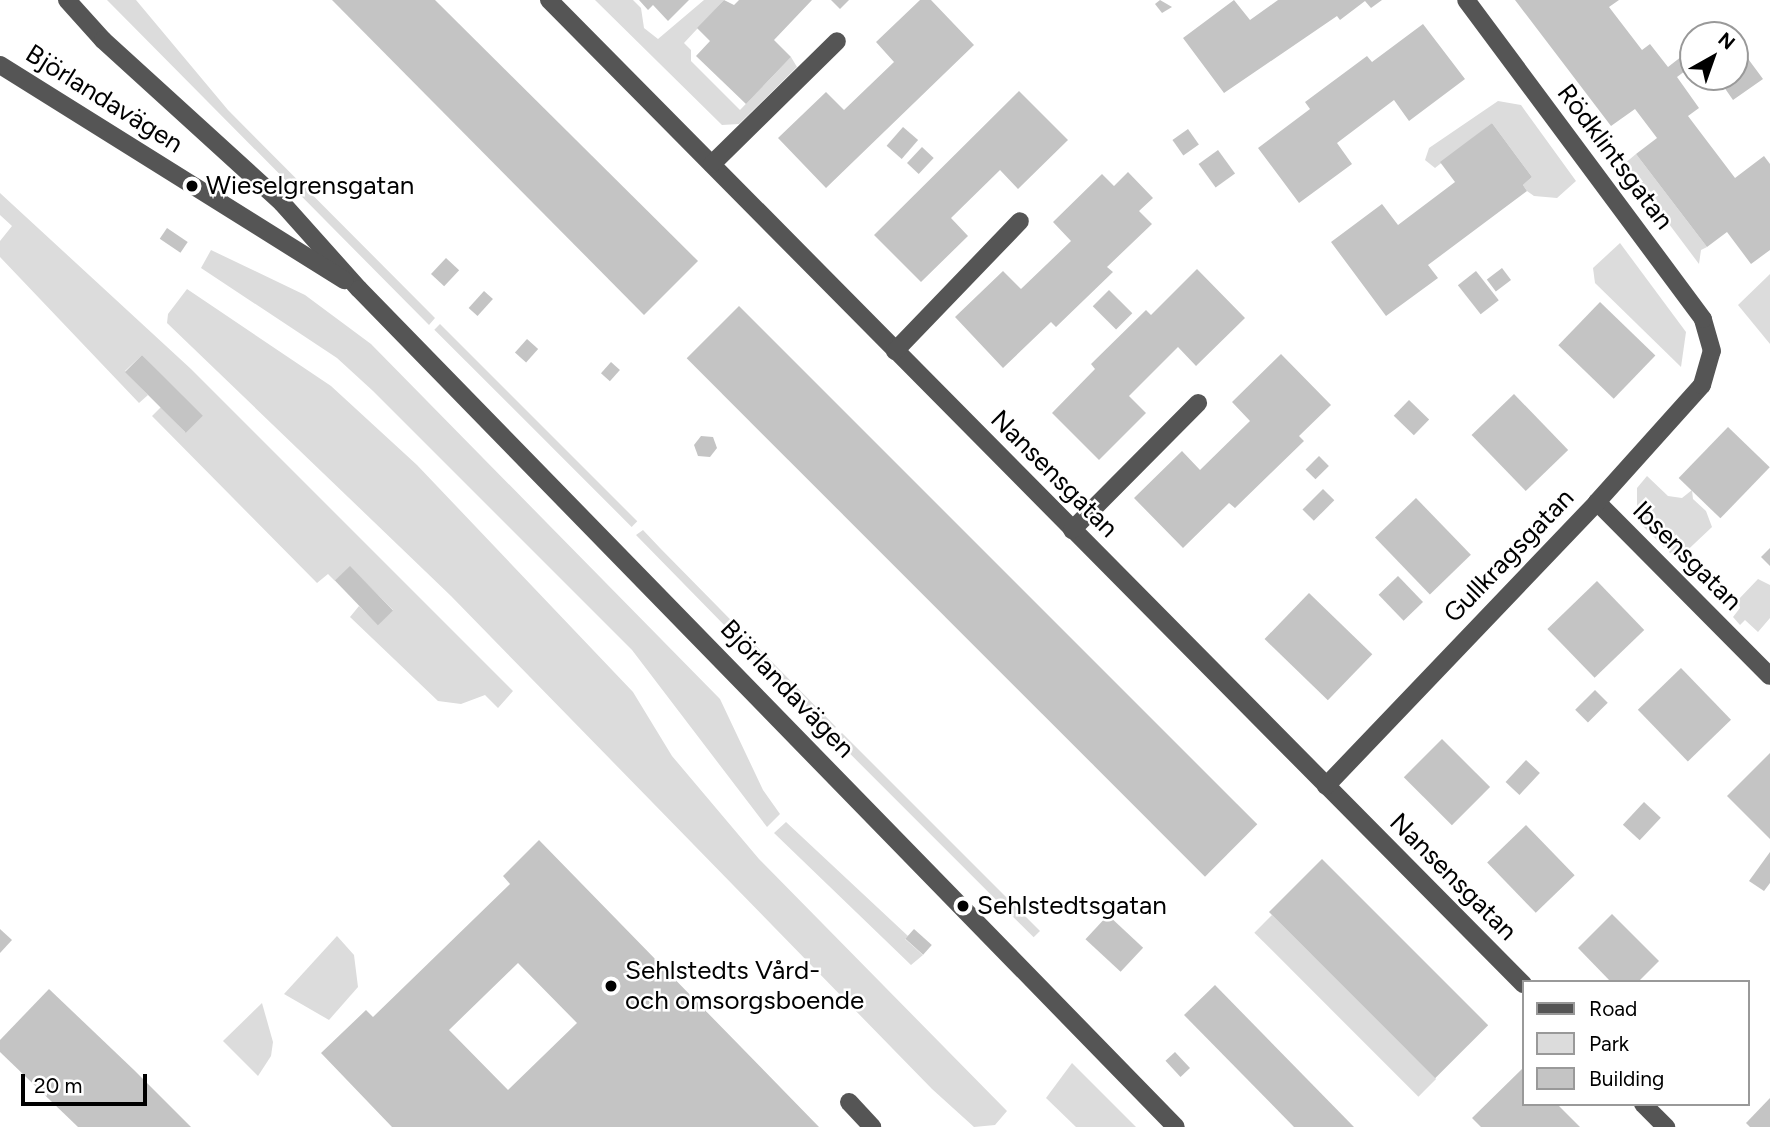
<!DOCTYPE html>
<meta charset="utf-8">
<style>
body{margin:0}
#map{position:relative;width:1770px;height:1127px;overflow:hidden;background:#fff;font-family:Figtree,sans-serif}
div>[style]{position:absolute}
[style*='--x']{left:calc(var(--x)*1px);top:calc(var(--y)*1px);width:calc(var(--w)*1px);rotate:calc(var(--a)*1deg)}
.green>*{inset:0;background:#dcdcdc;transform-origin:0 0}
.building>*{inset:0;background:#c4c4c4;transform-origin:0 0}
.minor>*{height:18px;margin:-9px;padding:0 9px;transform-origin:9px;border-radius:9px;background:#555}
.dots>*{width:19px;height:19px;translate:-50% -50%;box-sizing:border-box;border:4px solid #fff;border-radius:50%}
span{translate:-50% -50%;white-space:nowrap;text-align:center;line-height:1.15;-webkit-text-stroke:5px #fff;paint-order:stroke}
.street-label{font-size:26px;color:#000}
.poi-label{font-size:26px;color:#000}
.left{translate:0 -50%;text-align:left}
.legend{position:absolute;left:1522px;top:980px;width:228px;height:126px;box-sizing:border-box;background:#fff;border:2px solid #999;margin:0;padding:9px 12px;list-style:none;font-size:21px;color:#000}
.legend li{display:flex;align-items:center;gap:14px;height:35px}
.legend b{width:35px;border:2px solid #999}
.north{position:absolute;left:1679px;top:21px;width:70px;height:70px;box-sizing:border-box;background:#fff;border:2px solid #999;border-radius:50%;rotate:40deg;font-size:19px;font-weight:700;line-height:28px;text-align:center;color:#000}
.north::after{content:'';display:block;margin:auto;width:24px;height:32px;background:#000;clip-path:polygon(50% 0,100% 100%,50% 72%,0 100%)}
.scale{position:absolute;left:21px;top:1074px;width:126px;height:32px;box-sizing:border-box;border:4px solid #000;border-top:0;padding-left:9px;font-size:21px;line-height:24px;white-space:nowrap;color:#000;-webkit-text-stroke:5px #fff;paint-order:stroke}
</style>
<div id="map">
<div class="green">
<i style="clip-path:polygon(107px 0,136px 0,228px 110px,435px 318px,429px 325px)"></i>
<i style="clip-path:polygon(595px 0,633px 0,641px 8px,644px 28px,658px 39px,704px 0,724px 0,684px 43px,691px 50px,691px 61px,740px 110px,791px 57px,797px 67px,739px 124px,722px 125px)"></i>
<i style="clip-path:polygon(1498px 101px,1521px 105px,1576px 181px,1557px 198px,1534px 196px,1527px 191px,1523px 185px,1532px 177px,1492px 123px,1435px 168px,1425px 160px,1429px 148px)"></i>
<i style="clip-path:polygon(1636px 154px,1707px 247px,1701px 250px,1699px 264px,1624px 164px)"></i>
<i style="clip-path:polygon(0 193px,191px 369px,513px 691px,498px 708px,485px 695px,461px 704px,438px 701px,350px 617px,359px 606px,378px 624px,393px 610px,350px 567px,335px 581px,328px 574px,317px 583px,152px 416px,161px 407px,185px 432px,201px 416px,142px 355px,125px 371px,148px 395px,139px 403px,0 257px,0 241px,12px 226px,0 215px)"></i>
<i style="clip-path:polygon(1620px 243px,1686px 332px,1681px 367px,1595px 283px,1593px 268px)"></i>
<i style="clip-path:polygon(211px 250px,305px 295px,371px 344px,720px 699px,763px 790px,780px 814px,767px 827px,632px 650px,373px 391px,337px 358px,201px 268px)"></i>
<i style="clip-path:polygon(1770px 274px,1770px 344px,1738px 305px)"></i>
<i style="clip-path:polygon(187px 289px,331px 386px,417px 465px,633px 692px,672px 756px,759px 859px,1007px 1111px,995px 1125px,974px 1127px,932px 1089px,451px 596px,167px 323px,168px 314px)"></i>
<i style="left:440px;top:324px;width:279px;height:8px;rotate:45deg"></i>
<i style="clip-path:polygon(1647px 476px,1668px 496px,1682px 498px,1692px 490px,1693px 499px,1706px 511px,1712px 527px,1677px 560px,1637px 520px,1637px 488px)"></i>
<i style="clip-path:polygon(643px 530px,660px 548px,836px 727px,829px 732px,636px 535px)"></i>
<i style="clip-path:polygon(1758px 579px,1770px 585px,1770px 618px,1758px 632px,1745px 620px,1740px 625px,1733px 617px,1740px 608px,1738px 600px)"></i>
<i style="left:842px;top:733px;width:280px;height:9px;rotate:45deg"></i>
<i style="clip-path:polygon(786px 822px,908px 936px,905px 939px,923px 955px,911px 965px,774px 833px)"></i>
<i style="left:1272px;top:915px;width:232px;height:25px;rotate:45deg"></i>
<i style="clip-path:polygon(337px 936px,354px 955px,358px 987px,329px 1020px,284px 994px)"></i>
<i style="clip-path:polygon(262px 1003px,273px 1042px,271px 1056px,258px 1076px,223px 1041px)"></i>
<i style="clip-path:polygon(1072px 1063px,1136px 1127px,1076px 1127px,1046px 1098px)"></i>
</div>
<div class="building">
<i style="clip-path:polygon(332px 0,435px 0,698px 261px,644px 315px)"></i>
<i style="clip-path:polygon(639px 0,689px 0,668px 21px,653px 5px,648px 10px)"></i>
<i style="clip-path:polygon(724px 0,734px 5px,739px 0,812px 0,774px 40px,791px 57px,746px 104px,696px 56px,710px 41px,697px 28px)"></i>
<i style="clip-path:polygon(831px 0,849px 0,840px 9px)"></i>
<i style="clip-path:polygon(920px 0,931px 0,974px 45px,826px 188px,778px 138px,826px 92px,844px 110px,894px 62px,876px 42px)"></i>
<i style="clip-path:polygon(1160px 0,1172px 7px,1162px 13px,1155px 4px)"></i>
<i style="clip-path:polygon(1234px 0,1250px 20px,1278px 0,1382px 0,1371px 8px,1365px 1px,1340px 20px,1337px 16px,1224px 93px,1183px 38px)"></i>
<i style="clip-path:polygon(1515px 0,1619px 0,1609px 7px,1642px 50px,1650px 44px,1668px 67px,1686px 53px,1693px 65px,1677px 77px,1699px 108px,1688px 116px,1735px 178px,1764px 156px,1770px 164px,1770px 250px,1751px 264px,1727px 232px,1707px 247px,1636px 154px,1657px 138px,1635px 109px,1611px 126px)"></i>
<i style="clip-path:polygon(1423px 24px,1465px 79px,1409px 121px,1394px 100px,1337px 143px,1352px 164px,1299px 203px,1258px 148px,1310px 109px,1305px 102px,1367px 56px,1372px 62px)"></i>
<i style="clip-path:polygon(1746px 56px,1763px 79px,1733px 100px,1717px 77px,1735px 77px,1735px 64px)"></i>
<i style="clip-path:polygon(1019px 91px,1068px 140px,1018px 189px,1000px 170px,951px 218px,968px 236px,921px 282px,874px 235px)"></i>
<i style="clip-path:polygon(1492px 123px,1532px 177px,1523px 185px,1527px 191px,1428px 265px,1438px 278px,1386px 316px,1331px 242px,1382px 204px,1398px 225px,1455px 182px,1440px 162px)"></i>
<i style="left:903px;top:127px;width:20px;height:25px;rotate:41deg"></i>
<i style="left:1188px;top:129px;width:19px;height:19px;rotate:55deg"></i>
<i style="left:922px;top:147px;width:16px;height:22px;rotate:43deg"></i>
<i style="left:1218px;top:150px;width:29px;height:24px;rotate:54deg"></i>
<i style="clip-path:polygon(1128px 172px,1153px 198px,1139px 211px,1152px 224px,1107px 267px,1113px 272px,1056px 327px,1051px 322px,1003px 368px,955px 317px,1003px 271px,1021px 289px,1071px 241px,1053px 222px,1102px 174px,1114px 186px)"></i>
<i style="left:167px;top:228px;width:25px;height:13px;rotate:34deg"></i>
<i style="left:446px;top:258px;width:18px;height:22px;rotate:43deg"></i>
<i style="left:1502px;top:268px;width:15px;height:19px;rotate:53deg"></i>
<i style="clip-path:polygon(1197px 269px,1245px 318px,1196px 366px,1178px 347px,1129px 396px,1146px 413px,1099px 460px,1052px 413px,1095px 369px,1091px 364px,1146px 310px,1151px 315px)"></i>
<i style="left:1476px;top:271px;width:37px;height:23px;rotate:52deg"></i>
<i style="left:1109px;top:290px;width:33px;height:23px;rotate:45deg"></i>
<i style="left:484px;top:291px;width:12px;height:23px;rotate:42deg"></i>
<i style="left:1600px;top:302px;width:77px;height:60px;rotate:44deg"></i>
<i style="left:739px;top:306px;width:733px;height:74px;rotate:45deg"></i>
<i style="left:527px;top:339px;width:15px;height:18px;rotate:42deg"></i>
<i style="clip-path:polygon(1281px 354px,1331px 405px,1299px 436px,1304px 441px,1235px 508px,1229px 503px,1183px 548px,1134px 498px,1182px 451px,1200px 470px,1250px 421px,1232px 402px)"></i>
<i style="left:142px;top:355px;width:86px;height:24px;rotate:45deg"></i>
<i style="left:611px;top:362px;width:12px;height:15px;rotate:42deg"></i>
<i style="left:1514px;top:394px;width:78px;height:59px;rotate:46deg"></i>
<i style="left:1409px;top:400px;width:28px;height:22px;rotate:44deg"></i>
<i style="left:1728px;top:427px;width:58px;height:71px;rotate:44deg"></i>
<i style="clip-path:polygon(701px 436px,713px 437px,717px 448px,710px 457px,698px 456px,694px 445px)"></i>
<i style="left:1319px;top:456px;width:14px;height:19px;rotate:45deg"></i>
<i style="left:1323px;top:489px;width:16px;height:29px;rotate:45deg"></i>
<i style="left:1416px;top:498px;width:79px;height:57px;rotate:46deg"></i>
<i style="clip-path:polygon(1770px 548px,1770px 566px,1761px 557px)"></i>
<i style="left:350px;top:566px;width:62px;height:21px;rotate:46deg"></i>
<i style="left:1398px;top:576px;width:36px;height:27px;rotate:46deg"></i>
<i style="left:1597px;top:581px;width:68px;height:69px;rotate:46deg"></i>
<i style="left:1309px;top:593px;width:88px;height:64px;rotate:44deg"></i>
<i style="left:1681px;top:668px;width:72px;height:60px;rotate:46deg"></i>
<i style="left:1595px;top:690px;width:18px;height:28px;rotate:45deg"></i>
<i style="left:1442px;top:739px;width:68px;height:54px;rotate:45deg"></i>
<i style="clip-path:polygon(1770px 753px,1770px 839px,1727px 796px)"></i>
<i style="left:1526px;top:760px;width:19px;height:30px;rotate:43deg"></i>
<i style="left:1644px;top:802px;width:23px;height:31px;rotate:43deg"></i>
<i style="left:1526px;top:825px;width:70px;height:54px;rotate:46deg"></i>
<i style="clip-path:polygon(evenodd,539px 840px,819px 1127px,392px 1127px,321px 1053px,366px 1010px,373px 1017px,510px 884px,503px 876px,539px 840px,518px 963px,577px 1023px,508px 1090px,449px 1030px,518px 963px)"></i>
<i style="clip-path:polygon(1770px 852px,1770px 883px,1764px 891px,1749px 881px)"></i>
<i style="left:1322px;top:859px;width:235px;height:75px;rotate:45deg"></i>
<i style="clip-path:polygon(1612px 914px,1659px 961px,1638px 982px,1611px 982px,1578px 948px)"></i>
<i style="left:1108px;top:915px;width:48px;height:33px;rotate:43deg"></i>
<i style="clip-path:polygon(0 929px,12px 940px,0 953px)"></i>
<i style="left:914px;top:929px;width:24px;height:13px;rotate:42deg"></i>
<i style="clip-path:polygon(1215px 985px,1354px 1127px,1294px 1127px,1184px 1015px)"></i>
<i style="clip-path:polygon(49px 989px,134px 1070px,191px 1127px,78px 1127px,0 1052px,0 1040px)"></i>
<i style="left:1175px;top:1052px;width:22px;height:13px;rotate:47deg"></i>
<i style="clip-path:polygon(1522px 1069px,1523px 1104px,1557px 1104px,1580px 1127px,1481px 1127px,1472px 1118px)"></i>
<i style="clip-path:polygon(1770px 1098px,1770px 1127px,1750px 1127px,1746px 1123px)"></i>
</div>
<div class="minor">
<i style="--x:67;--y:0;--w:54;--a:48"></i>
<i style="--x:103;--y:40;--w:242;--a:42.3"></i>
<i style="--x:282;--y:203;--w:115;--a:48.2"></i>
<i style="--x:359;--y:289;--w:1170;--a:45.73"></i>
<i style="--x:549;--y:0;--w:1385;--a:45.29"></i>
<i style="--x:0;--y:65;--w:406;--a:32"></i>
<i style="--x:712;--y:164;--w:175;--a:-44.5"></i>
<i style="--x:895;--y:351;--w:180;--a:-46.1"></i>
<i style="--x:1597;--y:502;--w:245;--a:45.2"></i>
<i style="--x:1072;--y:530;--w:179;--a:-45.2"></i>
<i style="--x:1326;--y:786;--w:393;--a:-46.3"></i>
<i style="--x:1597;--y:502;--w:157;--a:-48.1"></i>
<i style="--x:1702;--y:385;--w:35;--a:-74"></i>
<i style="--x:1712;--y:351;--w:33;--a:-106"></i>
<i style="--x:1703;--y:319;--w:397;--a:-126.6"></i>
<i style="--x:849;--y:1102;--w:34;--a:47"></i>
<i style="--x:1643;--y:1104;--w:33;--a:45"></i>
</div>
<div class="dots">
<i style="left:192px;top:186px;background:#000"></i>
<i style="left:963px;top:906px;background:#000"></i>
<i style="left:611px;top:986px;background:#000"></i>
</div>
<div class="street-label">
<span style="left:104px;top:99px;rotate:32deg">Björlandavägen</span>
<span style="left:1615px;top:157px;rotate:53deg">Rödklintsgatan</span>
<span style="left:1054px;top:474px;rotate:45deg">Nansensgatan</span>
<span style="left:1509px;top:556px;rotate:-46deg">Gullkragsgatan</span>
<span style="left:1687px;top:556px;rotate:45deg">Ibsensgatan</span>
<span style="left:787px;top:689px;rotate:46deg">Björlandavägen</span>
<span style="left:1453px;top:877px;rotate:45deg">Nansensgatan</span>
</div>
<div class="poi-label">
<span class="left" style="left:206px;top:186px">Wieselgrensgatan</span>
<span class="left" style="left:977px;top:906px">Sehlstedtsgatan</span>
<span class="left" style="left:625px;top:986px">Sehlstedts Vård-<br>och omsorgsboende</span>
</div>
<ul class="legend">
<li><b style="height:9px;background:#555"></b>Road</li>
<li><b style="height:19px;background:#dcdcdc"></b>Park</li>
<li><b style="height:19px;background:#c4c4c4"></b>Building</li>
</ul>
<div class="north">N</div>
<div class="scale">20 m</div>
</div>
